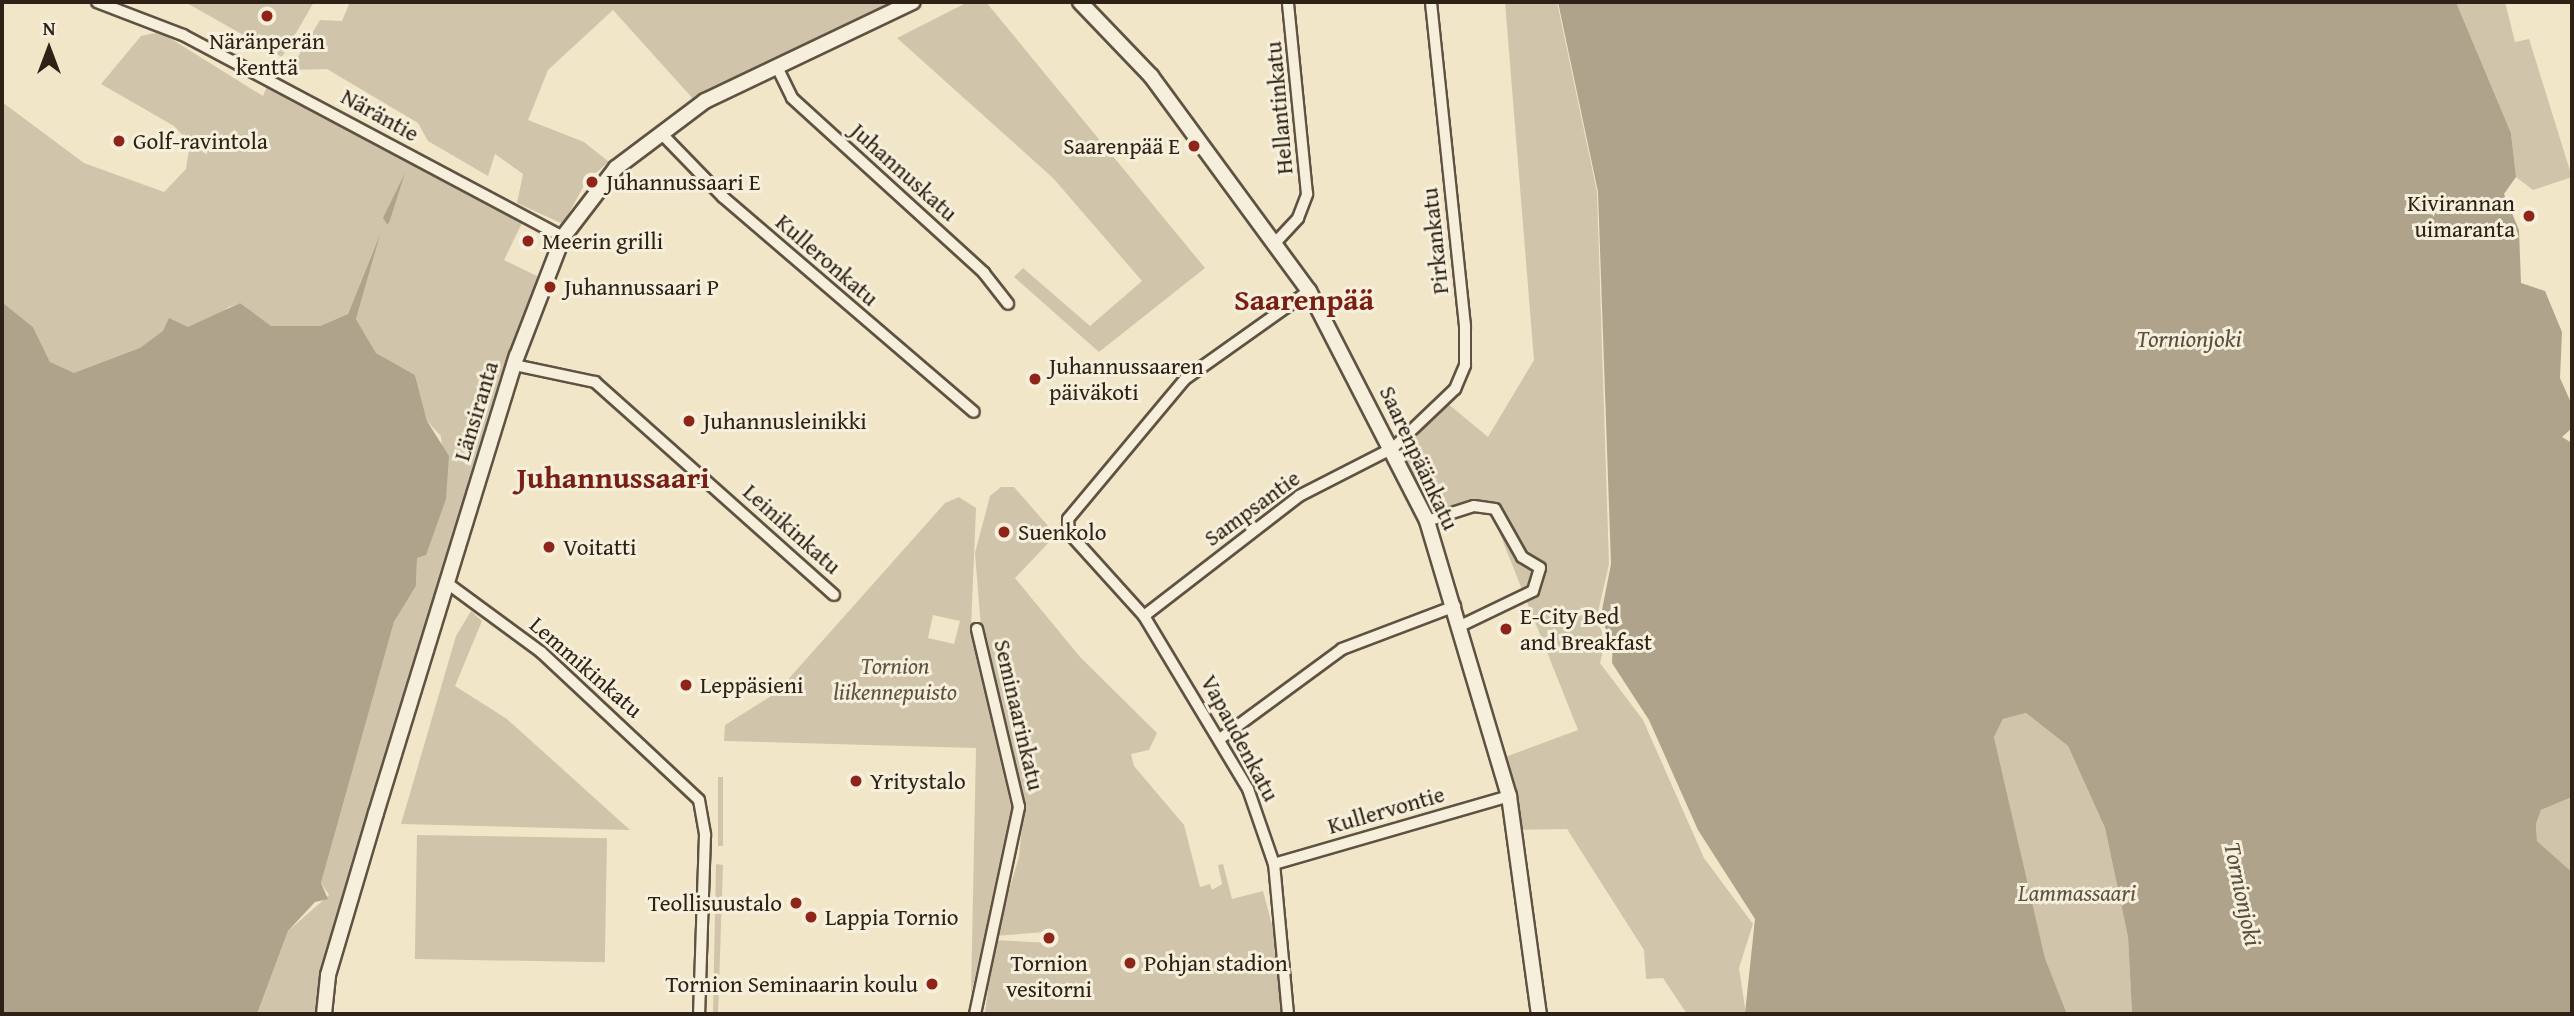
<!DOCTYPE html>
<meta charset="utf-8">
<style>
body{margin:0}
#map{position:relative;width:2574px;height:1016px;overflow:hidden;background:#f1e6c8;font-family:"Gentium Book Plus",serif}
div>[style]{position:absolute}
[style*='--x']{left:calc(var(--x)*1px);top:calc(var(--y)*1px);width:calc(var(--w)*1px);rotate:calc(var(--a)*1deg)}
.green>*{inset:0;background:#d0c5aa;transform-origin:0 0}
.water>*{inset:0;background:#afa38b}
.roads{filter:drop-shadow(2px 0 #5f5242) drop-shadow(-2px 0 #5f5242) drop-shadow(0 2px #5f5242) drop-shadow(0 -2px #5f5242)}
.minor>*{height:10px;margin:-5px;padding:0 5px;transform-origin:5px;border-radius:5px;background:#f6efdb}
.tertiary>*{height:14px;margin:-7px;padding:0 7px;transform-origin:7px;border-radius:7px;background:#f6efdb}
.dots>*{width:19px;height:19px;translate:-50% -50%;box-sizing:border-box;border:4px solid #f6efdb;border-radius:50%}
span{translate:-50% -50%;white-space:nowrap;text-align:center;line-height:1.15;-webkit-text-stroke:6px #f6efdb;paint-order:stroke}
.poi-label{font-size:23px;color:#2e2116}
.left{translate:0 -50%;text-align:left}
.right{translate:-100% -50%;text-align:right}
.street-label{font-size:23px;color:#2e2116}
.park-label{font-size:23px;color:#5f5242;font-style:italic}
.water-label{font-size:24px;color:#5b4e3f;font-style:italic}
.district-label{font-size:30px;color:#7a1f14;font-weight:700}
.frame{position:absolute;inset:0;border:4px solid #2e2116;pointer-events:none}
.north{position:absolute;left:14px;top:14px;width:70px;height:70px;-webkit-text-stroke:5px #f6efdb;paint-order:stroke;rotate:0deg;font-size:19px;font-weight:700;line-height:28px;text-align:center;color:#2e2116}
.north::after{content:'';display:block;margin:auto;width:24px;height:32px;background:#2e2116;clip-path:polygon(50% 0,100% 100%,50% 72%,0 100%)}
</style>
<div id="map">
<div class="green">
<i style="clip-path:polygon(185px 2px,314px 2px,282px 57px)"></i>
<i style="clip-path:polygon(350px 2px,895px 2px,695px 101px,613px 10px,548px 70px,528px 120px,584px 142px,609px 162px,587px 180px,563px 224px,517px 203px,523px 174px,495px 154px,488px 176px,428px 141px,418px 123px,327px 69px,290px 70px,320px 20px,342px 21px)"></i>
<i style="clip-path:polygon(968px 2px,986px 2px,1205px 268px,1099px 352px,1014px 277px,1023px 268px,1090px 326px,1142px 281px,1053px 178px,897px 38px)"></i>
<i style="clip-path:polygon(1505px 2px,1557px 2px,1597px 192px,1609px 564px,1596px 621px,1606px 638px,1600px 663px,1643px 720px,1704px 858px,1753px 924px,1739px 968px,1746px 1014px,1687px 1014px,1663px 978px,1646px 979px,1644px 950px,1567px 829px,1514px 830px,1494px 761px,1578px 730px,1492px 514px,1475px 510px,1425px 527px,1391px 443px,1441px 398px,1488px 437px,1534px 360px)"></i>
<i style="clip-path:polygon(2456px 2px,2505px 2px,2515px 42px,2529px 39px,2572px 177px,2533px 190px,2516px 177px,2511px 133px)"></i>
<i style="clip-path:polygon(160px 32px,263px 96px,271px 77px,522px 223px,504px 260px,539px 277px,442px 579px,320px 1014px,257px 1014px,288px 931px,329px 895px,321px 883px,394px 622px,416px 586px,417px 558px,446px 499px,441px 436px,427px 421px,415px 375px,376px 353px,356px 319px,381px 232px,348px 314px,320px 326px,270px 326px,240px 303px,229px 307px,207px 323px,123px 433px,50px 362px,33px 327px,4px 304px,2px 102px,84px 163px,164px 192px,186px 169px,190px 143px,174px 126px,101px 84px,141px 36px)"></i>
<i style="clip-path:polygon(1014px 487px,1056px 535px,1015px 578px,1080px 657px,1157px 733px,1149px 750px,1131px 754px,1134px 766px,1184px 825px,1200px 887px,1210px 884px,1212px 890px,1222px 884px,1218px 865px,1223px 864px,1232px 899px,1263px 891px,1279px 951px,1282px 1014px,985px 1014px,994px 940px,1050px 943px,1055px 938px,1045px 932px,995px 936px,1019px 857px,1024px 804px,982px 641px,975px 553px,990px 496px,1001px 487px)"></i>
<i style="clip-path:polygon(evenodd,959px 497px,976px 508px,971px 628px,1013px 816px,971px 994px,976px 748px,724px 741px,725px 725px,776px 693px,945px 503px,959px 497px,933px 615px,960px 621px,954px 644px,928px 638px,933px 615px)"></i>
<i style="clip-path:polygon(471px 611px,482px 621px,455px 686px,507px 719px,630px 830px,401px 824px,456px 636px)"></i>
<i style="clip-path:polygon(2026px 713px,2068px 746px,2105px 828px,2128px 937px,2132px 1014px,2067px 1014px,2045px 958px,1994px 737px,2003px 719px)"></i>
<i style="left:718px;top:777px;width:5px;height:69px"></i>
<i style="clip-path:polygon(2572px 797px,2572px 872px,2537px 841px,2536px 824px,2541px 810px)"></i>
<i style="left:417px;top:835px;width:190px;height:124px;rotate:1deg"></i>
<i style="clip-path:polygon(716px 864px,723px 865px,718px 1014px,713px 1014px)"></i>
</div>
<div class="water">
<i style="clip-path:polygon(1558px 2px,2456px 2px,2511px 133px,2516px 177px,2504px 194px,2519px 230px,2521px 283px,2545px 291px,2562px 332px,2560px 378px,2572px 405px,2572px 428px,2562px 437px,2572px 443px,2572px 797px,2541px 810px,2536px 824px,2537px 841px,2572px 872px,2572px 1014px,2132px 1014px,2128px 937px,2105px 828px,2068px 746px,2026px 713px,2003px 719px,1994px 737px,2045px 958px,2067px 1014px,1745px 1013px,1755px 919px,1698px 830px,1649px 720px,1612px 663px,1613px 639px,1600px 620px,1611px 564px,1598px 192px)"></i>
<i style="clip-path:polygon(405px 173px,389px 223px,387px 224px,383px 218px)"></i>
<i style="clip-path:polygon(381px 232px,356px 319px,376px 353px,415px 375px,427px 421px,449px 456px,446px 499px,426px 555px,417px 558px,416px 586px,394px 622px,321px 883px,328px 899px,315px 902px,288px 931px,257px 1014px,2px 1014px,2px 292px,3px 303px,33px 327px,50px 362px,74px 373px,140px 348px,163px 331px,169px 318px,188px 327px,240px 303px,271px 326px,320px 326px,348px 314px)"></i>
</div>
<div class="roads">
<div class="minor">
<i style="--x:97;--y:2;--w:92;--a:21"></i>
<i style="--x:183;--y:35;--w:430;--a:28"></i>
<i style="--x:777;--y:67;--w:34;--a:64"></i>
<i style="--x:792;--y:98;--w:260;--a:42.3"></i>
<i style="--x:984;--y:273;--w:39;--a:52"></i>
<i style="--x:661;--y:133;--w:89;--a:45.9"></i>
<i style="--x:723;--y:197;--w:330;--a:40.6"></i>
<i style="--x:1275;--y:243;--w:34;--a:-47"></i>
<i style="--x:1298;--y:218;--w:26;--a:-69"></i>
<i style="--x:1307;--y:194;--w:193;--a:-95.7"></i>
<i style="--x:514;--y:365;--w:83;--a:11.9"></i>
<i style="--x:595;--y:382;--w:320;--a:41.7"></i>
<i style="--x:1427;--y:521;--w:49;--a:-17.7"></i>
<i style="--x:1474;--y:506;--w:21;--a:8"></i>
<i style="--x:1495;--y:509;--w:55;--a:60.6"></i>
<i style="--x:1522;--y:557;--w:21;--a:31"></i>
<i style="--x:1540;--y:568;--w:24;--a:107"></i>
<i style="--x:1533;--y:591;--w:79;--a:154.4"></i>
<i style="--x:447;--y:583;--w:117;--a:36.3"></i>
<i style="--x:541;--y:652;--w:216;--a:43.1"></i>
<i style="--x:699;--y:800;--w:36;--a:80"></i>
<i style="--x:705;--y:835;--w:179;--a:91.9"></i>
<i style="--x:1144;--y:616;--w:196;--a:-37.7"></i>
<i style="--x:1299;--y:496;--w:106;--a:-27.1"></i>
<i style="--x:1393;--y:448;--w:86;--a:-43.6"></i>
<i style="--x:1455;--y:389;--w:26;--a:-67"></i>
<i style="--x:1465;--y:365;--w:39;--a:-90"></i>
<i style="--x:1465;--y:326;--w:326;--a:-96"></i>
<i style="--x:1221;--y:738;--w:150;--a:-36.3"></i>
<i style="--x:1342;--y:649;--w:121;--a:-20.8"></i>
<i style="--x:1274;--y:864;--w:245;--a:-16.1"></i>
<i style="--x:975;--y:1014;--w:212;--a:-78"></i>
<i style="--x:1019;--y:807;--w:183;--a:-103.3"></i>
<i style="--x:1288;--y:1014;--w:151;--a:-95.3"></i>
<i style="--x:1274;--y:864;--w:79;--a:-109.1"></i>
<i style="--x:1248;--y:789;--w:202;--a:-121"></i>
<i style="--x:1144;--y:616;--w:112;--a:-132.1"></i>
<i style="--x:1069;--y:533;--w:14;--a:-94"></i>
<i style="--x:1068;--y:519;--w:182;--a:-50.1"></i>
<i style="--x:1185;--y:379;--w:152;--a:-35.4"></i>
</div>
<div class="tertiary">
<i style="--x:1080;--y:2;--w:103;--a:46.2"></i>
<i style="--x:1151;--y:76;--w:267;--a:53.7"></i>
<i style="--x:1309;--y:291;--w:259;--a:62.8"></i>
<i style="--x:1427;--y:521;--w:287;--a:73.4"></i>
<i style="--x:1509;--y:796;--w:220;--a:82.2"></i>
<i style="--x:324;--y:1014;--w:39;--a:-84"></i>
<i style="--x:328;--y:975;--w:169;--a:-73.5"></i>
<i style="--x:376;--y:813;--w:478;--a:-72.9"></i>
<i style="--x:517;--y:356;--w:128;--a:-68.9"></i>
<i style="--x:563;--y:237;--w:87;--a:-52.5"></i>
<i style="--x:616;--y:168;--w:111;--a:-37"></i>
<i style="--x:705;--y:101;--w:230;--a:-25.5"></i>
</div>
</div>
<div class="dots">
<i style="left:267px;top:16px;background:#8f2418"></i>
<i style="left:119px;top:141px;background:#8f2418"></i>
<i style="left:1194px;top:146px;background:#8f2418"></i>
<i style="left:592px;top:182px;background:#8f2418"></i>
<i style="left:2529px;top:216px;background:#8f2418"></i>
<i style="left:528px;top:241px;background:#8f2418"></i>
<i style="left:550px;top:287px;background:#8f2418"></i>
<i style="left:1035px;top:379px;background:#8f2418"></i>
<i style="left:689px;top:421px;background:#8f2418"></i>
<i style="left:1004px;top:532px;background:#8f2418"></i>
<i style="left:549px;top:547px;background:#8f2418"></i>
<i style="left:1506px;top:629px;background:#8f2418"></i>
<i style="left:686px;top:685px;background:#8f2418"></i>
<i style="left:856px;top:781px;background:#8f2418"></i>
<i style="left:796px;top:903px;background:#8f2418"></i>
<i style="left:811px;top:917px;background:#8f2418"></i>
<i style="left:1049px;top:938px;background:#8f2418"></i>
<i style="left:1130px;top:963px;background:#8f2418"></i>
<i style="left:932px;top:984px;background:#8f2418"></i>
</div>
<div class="poi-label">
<span style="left:267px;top:54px">Näränperän<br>kenttä</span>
<span class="left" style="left:133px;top:141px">Golf-ravintola</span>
<span class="right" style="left:1180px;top:146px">Saarenpää E</span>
<span class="left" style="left:606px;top:182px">Juhannussaari E</span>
<span class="right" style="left:2515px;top:216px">Kivirannan<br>uimaranta</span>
<span class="left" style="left:542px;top:241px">Meerin grilli</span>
<span class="left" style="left:564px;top:287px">Juhannussaari P</span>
<span class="left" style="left:1049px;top:379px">Juhannussaaren<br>päiväkoti</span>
<span class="left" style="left:703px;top:421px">Juhannusleinikki</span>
<span class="left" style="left:1018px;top:532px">Suenkolo</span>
<span class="left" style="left:563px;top:547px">Voitatti</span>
<span class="left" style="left:1520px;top:629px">E-City Bed<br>and Breakfast</span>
<span class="left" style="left:700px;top:685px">Leppäsieni</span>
<span class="left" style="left:870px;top:781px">Yritystalo</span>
<span class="right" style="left:782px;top:903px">Teollisuustalo</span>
<span class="left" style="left:825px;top:917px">Lappia Tornio</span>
<span style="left:1049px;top:976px">Tornion<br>vesitorni</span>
<span class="left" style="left:1144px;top:963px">Pohjan stadion</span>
<span class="right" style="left:918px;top:984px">Tornion Seminaarin koulu</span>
</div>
<div class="street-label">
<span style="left:1279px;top:108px;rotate:-95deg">Hellantinkatu</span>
<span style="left:380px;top:115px;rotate:29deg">Näräntie</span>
<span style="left:904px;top:172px;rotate:42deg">Juhannuskatu</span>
<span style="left:1435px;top:241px;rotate:-96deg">Pirkankatu</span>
<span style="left:827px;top:260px;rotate:41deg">Kulleronkatu</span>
<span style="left:476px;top:411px;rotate:-73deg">Länsiranta</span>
<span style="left:1419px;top:458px;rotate:65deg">Saarenpäänkatu</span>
<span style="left:1252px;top:508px;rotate:-36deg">Sampsantie</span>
<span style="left:792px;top:529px;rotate:42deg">Leinikinkatu</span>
<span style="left:586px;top:667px;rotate:41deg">Lemmikinkatu</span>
<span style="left:1019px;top:715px;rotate:77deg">Seminaarinkatu</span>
<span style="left:1240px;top:738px;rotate:62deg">Vapaudenkatu</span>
<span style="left:1386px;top:810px;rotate:-16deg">Kullervontie</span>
</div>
<div class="park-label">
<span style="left:895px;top:679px">Tornion<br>liikennepuisto</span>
<span style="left:2077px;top:893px">Lammassaari</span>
</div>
<div class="water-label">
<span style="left:2189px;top:339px">Tornionjoki</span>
<span style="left:2243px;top:894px;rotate:78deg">Tornionjoki</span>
</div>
<div class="district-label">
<span style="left:1304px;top:299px">Saarenpää</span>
<span style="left:613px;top:477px">Juhannussaari</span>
</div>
<div class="frame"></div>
<div class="north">N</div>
</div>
